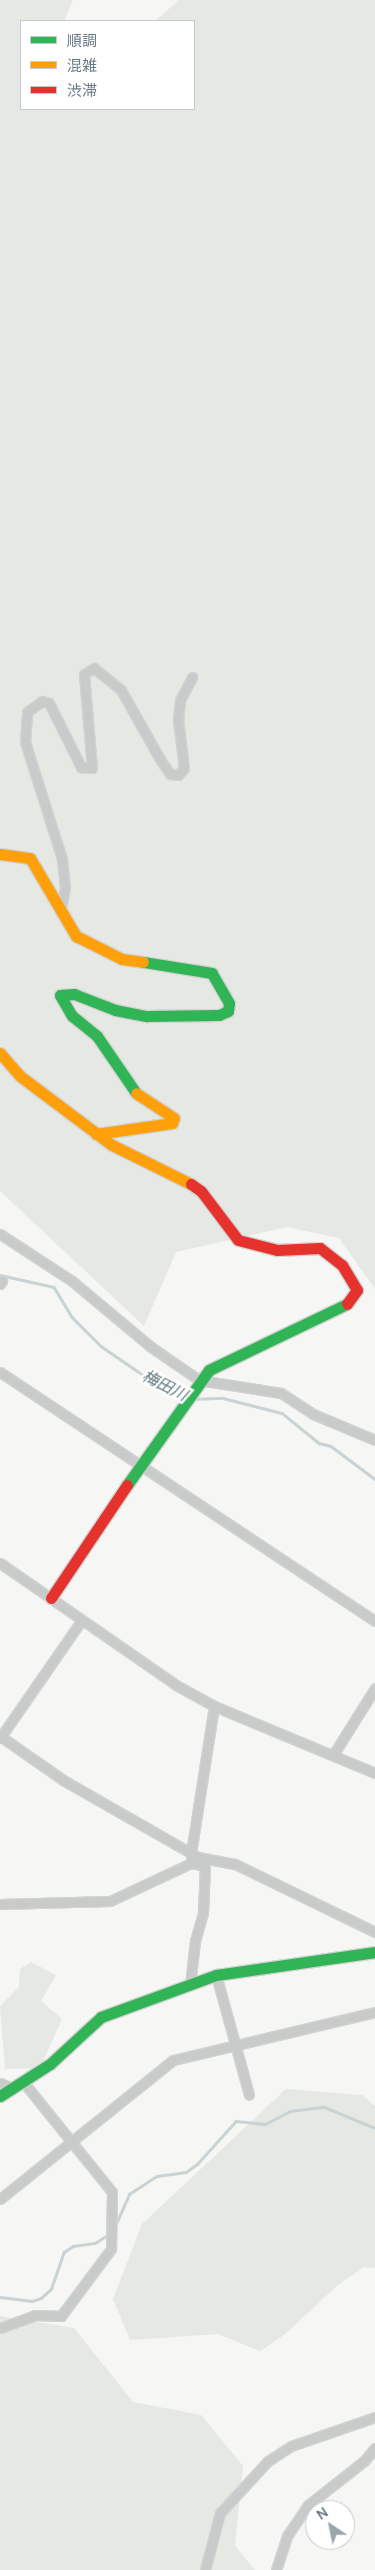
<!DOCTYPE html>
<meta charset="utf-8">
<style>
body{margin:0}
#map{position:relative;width:375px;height:2570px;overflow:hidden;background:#f6f6f5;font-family:Manrope,"Noto Sans JP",sans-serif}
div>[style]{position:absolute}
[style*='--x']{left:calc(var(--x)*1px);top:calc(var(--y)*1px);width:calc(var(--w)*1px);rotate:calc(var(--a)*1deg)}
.green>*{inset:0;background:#e5e8e3}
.stream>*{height:2.5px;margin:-1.25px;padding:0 1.25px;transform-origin:1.25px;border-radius:1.25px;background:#c9d2d4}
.roads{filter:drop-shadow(1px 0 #d2d3d3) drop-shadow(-1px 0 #d2d3d3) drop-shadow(0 1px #d2d3d3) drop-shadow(0 -1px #d2d3d3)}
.street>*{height:9px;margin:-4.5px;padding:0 4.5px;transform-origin:4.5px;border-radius:4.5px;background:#c9caca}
.fast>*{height:11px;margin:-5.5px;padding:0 5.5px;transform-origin:5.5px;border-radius:5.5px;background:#30b455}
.slow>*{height:11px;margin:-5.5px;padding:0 5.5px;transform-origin:5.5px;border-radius:5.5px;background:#ff9f0a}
.jam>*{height:11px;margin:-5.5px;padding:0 5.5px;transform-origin:5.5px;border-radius:5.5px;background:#e5322d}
span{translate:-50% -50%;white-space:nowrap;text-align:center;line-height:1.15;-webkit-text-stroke:5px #fff;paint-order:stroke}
.water-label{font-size:16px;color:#637a7f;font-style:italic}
.legend{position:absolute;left:20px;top:20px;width:175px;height:90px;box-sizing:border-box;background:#fff;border:1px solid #c3c9ce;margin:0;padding:6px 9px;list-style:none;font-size:15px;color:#687984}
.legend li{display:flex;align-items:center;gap:10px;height:25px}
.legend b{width:25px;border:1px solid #c3c9ce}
.north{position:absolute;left:305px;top:2500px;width:50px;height:50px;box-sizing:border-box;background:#fff;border:1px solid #c3c9ce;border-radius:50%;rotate:326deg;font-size:14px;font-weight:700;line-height:20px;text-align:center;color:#687984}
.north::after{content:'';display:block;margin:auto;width:18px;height:22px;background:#9aa5ac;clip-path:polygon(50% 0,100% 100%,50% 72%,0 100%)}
</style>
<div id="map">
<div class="green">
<i style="clip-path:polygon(0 0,73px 0,64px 21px,21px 21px,21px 109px,194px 109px,194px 21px,155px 21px,179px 0,375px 0,375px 1289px,339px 1238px,287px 1227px,176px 1252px,144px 1326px,0 1191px)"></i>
<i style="clip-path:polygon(31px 1962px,56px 1975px,41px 2001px,62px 2019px,40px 2068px,5px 2069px,0 2006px,19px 1987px,20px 1969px)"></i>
<i style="clip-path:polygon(286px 2089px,362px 2095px,375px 2106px,375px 2268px,364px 2267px,339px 2284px,284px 2335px,260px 2351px,218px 2334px,130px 2340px,113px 2299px,142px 2224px)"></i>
<i style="clip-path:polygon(0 2316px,74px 2328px,133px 2402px,201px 2415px,243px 2466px,235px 2546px,255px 2570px,0 2570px)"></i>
</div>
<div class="stream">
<i style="--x:0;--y:1275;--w:55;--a:12.5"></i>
<i style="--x:54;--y:1287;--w:35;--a:59"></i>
<i style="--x:72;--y:1317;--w:41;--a:45"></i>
<i style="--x:101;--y:1346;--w:67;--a:34.6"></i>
<i style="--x:156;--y:1384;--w:30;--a:26"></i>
<i style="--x:191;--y:1399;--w:32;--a:-2"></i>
<i style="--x:223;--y:1398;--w:61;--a:14.3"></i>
<i style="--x:282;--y:1413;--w:48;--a:39"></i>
<i style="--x:319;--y:1443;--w:12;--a:14"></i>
<i style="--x:331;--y:1446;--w:55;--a:36.9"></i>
<i style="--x:115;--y:2226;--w:35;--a:-66"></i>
<i style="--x:129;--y:2194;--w:33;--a:-33"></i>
<i style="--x:157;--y:2176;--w:29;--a:-8"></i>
<i style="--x:186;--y:2172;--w:14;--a:-36"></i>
<i style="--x:197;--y:2164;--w:58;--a:-47.8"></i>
<i style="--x:236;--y:2121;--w:29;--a:6"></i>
<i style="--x:265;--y:2124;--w:28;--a:-27"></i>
<i style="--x:290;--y:2111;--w:34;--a:-7"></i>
<i style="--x:324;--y:2107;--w:55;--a:22.4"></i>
<i style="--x:0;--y:2297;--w:32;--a:7"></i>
<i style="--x:32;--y:2301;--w:9;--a:-18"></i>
<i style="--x:41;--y:2298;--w:13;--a:-42"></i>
<i style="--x:51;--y:2289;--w:39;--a:-71"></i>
<i style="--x:64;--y:2252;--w:11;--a:-34"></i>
<i style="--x:73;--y:2246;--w:22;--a:-8"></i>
<i style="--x:95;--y:2243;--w:15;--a:-32"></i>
</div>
<div class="roads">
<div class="street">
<i style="--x:61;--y:910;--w:22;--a:-80"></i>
<i style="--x:65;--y:888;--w:29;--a:-96"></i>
<i style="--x:62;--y:859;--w:123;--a:-107.5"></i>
<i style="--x:25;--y:742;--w:30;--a:-86"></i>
<i style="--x:27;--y:712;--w:19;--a:-36"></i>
<i style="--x:42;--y:701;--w:7;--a:16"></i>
<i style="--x:49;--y:703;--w:72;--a:63.4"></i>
<i style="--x:81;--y:767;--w:11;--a:5"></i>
<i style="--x:92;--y:768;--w:94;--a:-94.9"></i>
<i style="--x:84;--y:674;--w:12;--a:-31"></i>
<i style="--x:94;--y:668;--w:35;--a:39"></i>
<i style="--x:121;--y:690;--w:81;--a:60.6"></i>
<i style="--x:161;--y:761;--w:16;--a:55"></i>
<i style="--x:170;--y:774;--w:8;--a:7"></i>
<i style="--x:178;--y:775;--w:9;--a:-49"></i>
<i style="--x:184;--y:768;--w:48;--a:-97.1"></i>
<i style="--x:178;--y:720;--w:20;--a:-84"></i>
<i style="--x:180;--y:700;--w:26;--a:-62"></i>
<i style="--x:0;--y:1234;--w:86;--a:33.1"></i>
<i style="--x:72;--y:1281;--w:103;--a:39.9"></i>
<i style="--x:151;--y:1347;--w:58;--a:34.5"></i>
<i style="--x:199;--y:1380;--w:83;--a:9"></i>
<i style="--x:281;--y:1393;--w:38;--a:33"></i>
<i style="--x:313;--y:1414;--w:67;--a:22.8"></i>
<i style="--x:0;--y:1284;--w:4;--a:-56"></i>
<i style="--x:0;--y:1372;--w:450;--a:33.6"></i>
<i style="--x:0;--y:1563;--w:214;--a:34.7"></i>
<i style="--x:176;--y:1685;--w:43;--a:28.9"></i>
<i style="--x:214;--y:1706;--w:174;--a:22.6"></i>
<i style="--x:0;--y:1736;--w:77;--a:34.9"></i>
<i style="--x:63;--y:1780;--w:155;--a:29.7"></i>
<i style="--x:198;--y:1857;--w:38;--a:11"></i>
<i style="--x:235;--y:1864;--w:156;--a:25.9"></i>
<i style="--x:0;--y:1738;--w:142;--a:-55.3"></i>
<i style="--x:333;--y:1755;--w:79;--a:-57.9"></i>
<i style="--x:0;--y:1904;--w:110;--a:-1.6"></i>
<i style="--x:110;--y:1901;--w:89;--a:-25.1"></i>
<i style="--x:216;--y:1975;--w:124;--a:74.6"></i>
<i style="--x:190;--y:1985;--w:44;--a:-83.5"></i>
<i style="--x:195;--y:1941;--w:29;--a:-74"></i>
<i style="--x:203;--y:1913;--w:47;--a:-87.6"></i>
<i style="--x:205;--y:1866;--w:14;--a:-168"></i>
<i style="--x:191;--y:1863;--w:10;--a:-90"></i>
<i style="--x:191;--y:1853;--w:149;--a:-81.1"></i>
<i style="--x:0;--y:2083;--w:13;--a:23"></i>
<i style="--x:0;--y:2199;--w:222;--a:-38.8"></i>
<i style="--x:173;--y:2060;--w:208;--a:-13.4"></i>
<i style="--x:0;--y:2328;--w:37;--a:-20"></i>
<i style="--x:35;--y:2315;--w:26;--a:2"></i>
<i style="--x:61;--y:2316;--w:84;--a:-53.3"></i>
<i style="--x:111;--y:2249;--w:57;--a:-89"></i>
<i style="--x:112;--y:2192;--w:140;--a:-128.9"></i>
<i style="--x:205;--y:2570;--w:59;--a:-75.3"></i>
<i style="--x:220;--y:2513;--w:71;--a:-47.3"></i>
<i style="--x:268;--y:2461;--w:27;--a:-33"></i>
<i style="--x:291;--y:2446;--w:89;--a:-19"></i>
<i style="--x:276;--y:2570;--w:36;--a:-72"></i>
<i style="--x:287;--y:2536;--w:37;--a:-56"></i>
<i style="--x:308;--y:2505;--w:71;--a:-38.2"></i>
<i style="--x:364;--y:2461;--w:17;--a:-50"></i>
</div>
<div class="fast">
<i style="--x:136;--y:1093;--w:69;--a:-124.4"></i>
<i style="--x:97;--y:1036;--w:32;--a:-141"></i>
<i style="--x:72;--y:1016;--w:24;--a:-120"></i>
<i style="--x:60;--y:995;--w:14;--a:-4"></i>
<i style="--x:74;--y:994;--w:44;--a:21.3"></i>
<i style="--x:115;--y:1010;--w:33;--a:11"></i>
<i style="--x:147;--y:1016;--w:72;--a:-0.8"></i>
<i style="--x:219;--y:1015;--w:10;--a:-24"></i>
<i style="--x:228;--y:1011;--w:8;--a:-83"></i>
<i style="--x:229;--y:1003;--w:34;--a:-120"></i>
<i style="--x:212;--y:973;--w:70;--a:-170.9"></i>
<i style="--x:127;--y:1485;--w:141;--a:-54.5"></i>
<i style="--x:209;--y:1370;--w:153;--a:-25.6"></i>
<i style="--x:0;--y:2096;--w:59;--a:-32.6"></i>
<i style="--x:50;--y:2064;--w:69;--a:-42.7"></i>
<i style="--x:101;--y:2017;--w:122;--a:-20.1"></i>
<i style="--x:216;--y:1975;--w:161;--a:-8.2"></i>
</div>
<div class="slow">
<i style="--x:0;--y:854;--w:30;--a:8"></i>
<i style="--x:30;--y:858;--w:91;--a:59.5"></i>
<i style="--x:76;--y:936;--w:51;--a:26.6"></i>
<i style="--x:122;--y:959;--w:21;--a:8"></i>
<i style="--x:0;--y:1053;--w:30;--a:49"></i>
<i style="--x:20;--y:1076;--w:115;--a:36.9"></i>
<i style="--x:112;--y:1145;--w:88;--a:26.3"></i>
<i style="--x:96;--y:1134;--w:77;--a:-8.2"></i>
<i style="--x:172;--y:1123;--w:5;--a:-68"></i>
<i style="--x:174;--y:1118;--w:45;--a:-146.7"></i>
</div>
<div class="jam">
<i style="--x:191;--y:1184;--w:12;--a:35"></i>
<i style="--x:201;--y:1191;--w:61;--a:52.9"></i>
<i style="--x:238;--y:1240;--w:40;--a:14.4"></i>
<i style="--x:277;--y:1250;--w:43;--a:-2.7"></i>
<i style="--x:320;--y:1248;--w:28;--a:38"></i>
<i style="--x:342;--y:1265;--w:29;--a:59"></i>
<i style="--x:357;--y:1290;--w:17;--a:126"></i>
<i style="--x:51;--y:1598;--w:136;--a:-56.1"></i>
</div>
</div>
<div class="water-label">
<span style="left:165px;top:1385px;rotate:27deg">梅田川</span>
</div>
<ul class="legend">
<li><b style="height:6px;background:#30b455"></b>順調</li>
<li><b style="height:6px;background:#ff9f0a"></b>混雑</li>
<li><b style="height:6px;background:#e5322d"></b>渋滞</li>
</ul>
<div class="north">N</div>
</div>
